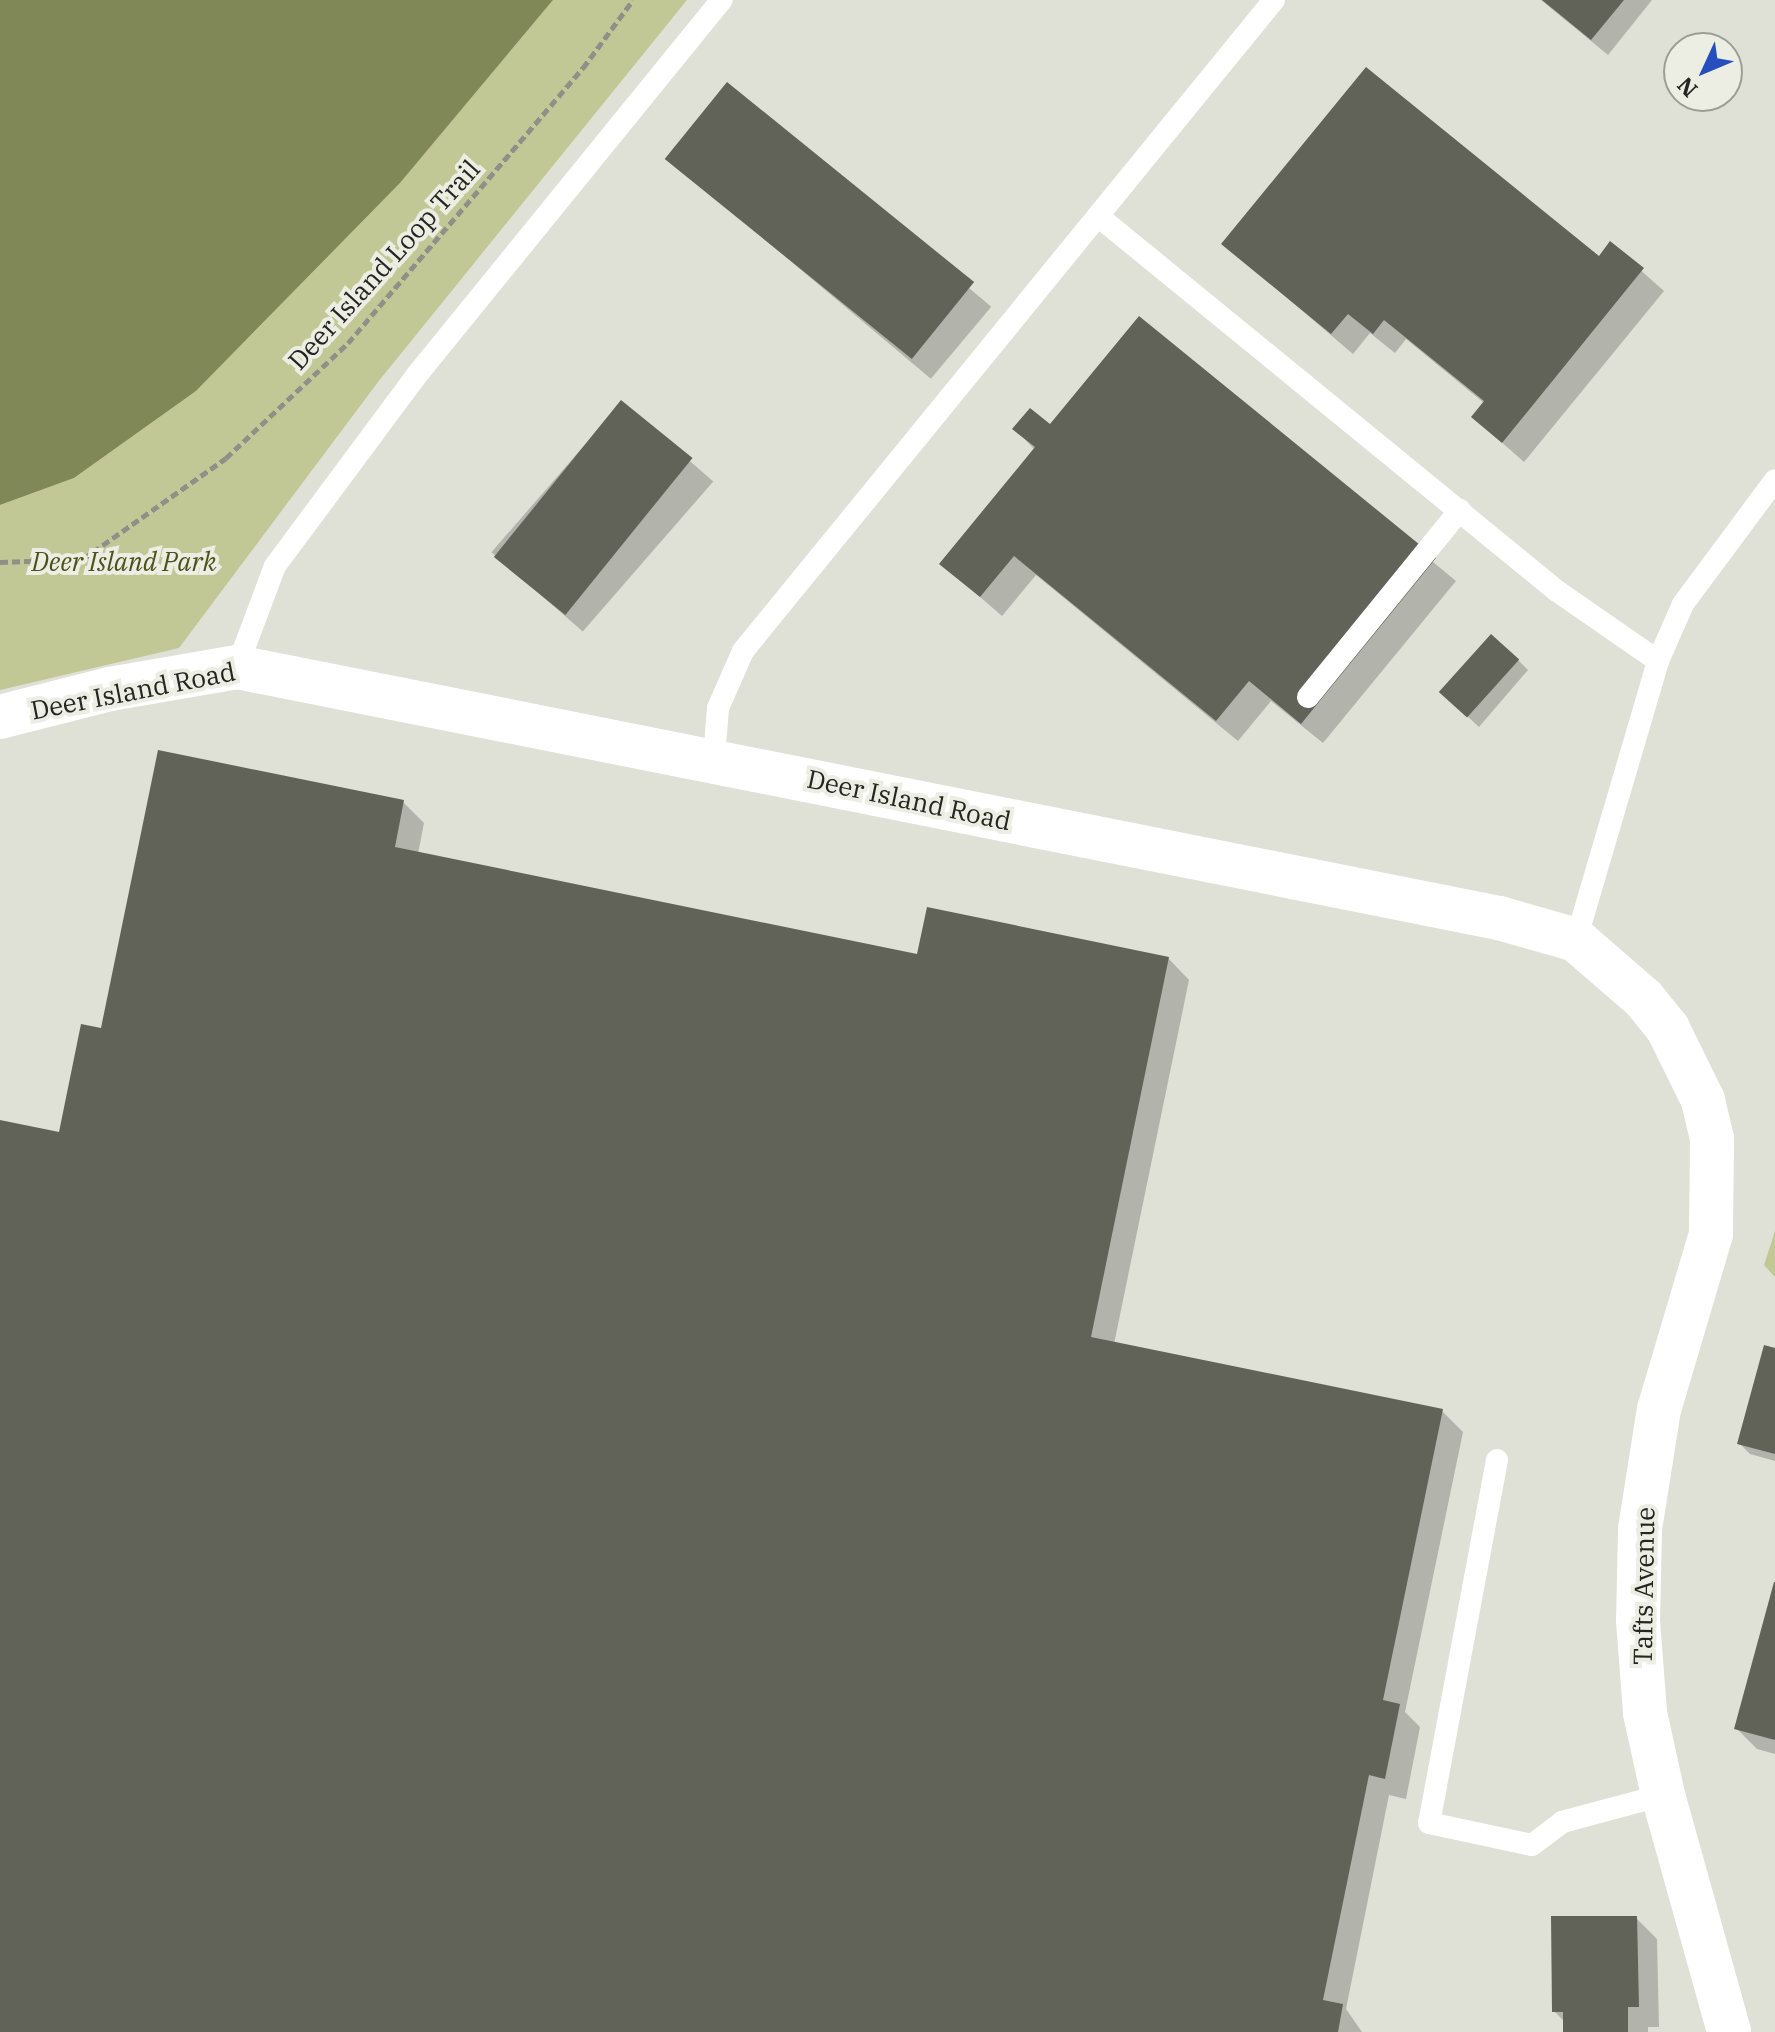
<!DOCTYPE html>
<style>
body{margin:0}
#map{position:relative;width:1775px;height:2032px;overflow:hidden;background:#dfe1d6;font-family:"IBM Plex Serif",serif}
div>[style]{position:absolute}
[style*='--x']{left:calc(var(--x)*1px);top:calc(var(--y)*1px);width:calc(var(--w)*1px);rotate:calc(var(--a)*1deg)}
.green>*{inset:0;background:#c1c896}
.water>*{inset:0;background:#818858}
.shadow>*{inset:0;background:#0003;transform-origin:0 0}
.building>*{inset:0;background:#616359;transform-origin:0 0}
.path>*{height:5px;margin-top:-2.5px;transform-origin:0;background:repeating-linear-gradient(90deg,#8f9188 0 8px,transparent 0 12px)}
.lane>*{height:22px;margin:-11px;padding:0 11px;transform-origin:11px;border-radius:11px;background:#fff}
.street>*{height:44px;margin:-22px;padding:0 22px;transform-origin:22px;border-radius:22px;background:#fff}
span{translate:-50% -50%;white-space:nowrap;text-align:center;line-height:1.15;-webkit-text-stroke:8px #eceee3;paint-order:stroke}
.street-label{font-size:26px;color:#252621}
.park-label{font-size:26px;color:#4c5219;font-style:italic}
.north{position:absolute;left:1663px;top:32px;width:80px;height:80px;box-sizing:border-box;background:#eceee3;border:2px solid #9c9e95;border-radius:50%;rotate:226deg;font-size:22px;font-weight:700;line-height:32px;text-align:center;color:#252621}
.north::after{content:'';display:block;margin:auto;width:28px;height:36px;background:#264fbd;clip-path:polygon(50% 0,100% 100%,50% 72%,0 100%)}
</style>
<div id="map">
<div class="green">
<i style="clip-path:polygon(553px 0,687px 0,378px 382px,179px 648px,0 690px,0 505px,74px 478px,196px 391px,400px 183px)"></i>
<i style="clip-path:polygon(1775px 1231px,1775px 1277px,1764px 1265px)"></i>
</div>
<div class="water">
<i style="clip-path:polygon(0 0,553px 0,400px 183px,196px 391px,74px 478px,0 505px)"></i>
</div>
<div class="shadow">
<i style="clip-path:polygon(1541px 0,1652px 0,1608px 55px)"></i>
<i style="left:727px;top:85px;width:345px;height:94px;rotate:40deg"></i>
<i style="clip-path:polygon(1224px 244px,1599px 259px,1611px 244px,1664px 291px,1524px 462px,1473px 417px,1484px 403px,1406px 339px,1395px 353px,1370px 333px,1353px 354px)"></i>
<i style="clip-path:polygon(1139px 319px,1456px 581px,1323px 743px,1271px 701px,1238px 741px,1036px 575px,1002px 616px,942px 564px,1035px 450px,1015px 429px,1050px 427px)"></i>
<i style="left:622px;top:402px;width:121px;height:199px;rotate:41deg"></i>
<i style="clip-path:polygon(1518px 660px,1528px 670px,1479px 727px,1453px 703px)"></i>
<i style="clip-path:polygon(403px 802px,424px 823px,418px 854px,919px 957px,1168px 958px,1189px 980px,1114px 1344px,1442px 1411px,1463px 1432px,1405px 1712px,1420px 1727px,1406px 1799px,1389px 1795px,1346px 2009px,1362px 2032px,0 2032px,0 1122px,60px 1134px,102px 1030px)"></i>
<i style="clip-path:polygon(1775px 1350px,1775px 1461px,1750px 1454px,1739px 1443px)"></i>
<i style="clip-path:polygon(1775px 1586px,1775px 1754px,1757px 1749px,1736px 1728px)"></i>
<i style="clip-path:polygon(1636px 1918px,1657px 1939px,1659px 2027px,1648px 2027px,1648px 2032px,1565px 2032px,1565px 2022px,1554px 2011px)"></i>
</div>
<div class="building">
<i style="clip-path:polygon(1542px 0,1624px 0,1591px 40px)"></i>
<i style="clip-path:polygon(1366px 67px,1599px 256px,1610px 241px,1644px 268px,1502px 443px,1471px 417px,1484px 401px,1384px 320px,1373px 334px,1348px 314px,1331px 334px,1221px 244px)"></i>
<i style="left:727px;top:82px;width:318px;height:99px;rotate:39deg"></i>
<i style="clip-path:polygon(1139px 316px,1436px 558px,1301px 724px,1249px 681px,1216px 721px,1014px 556px,980px 597px,939px 564px,1035px 447px,1012px 429px,1030px 408px,1050px 424px)"></i>
<i style="left:621px;top:400px;width:92px;height:202px;rotate:39deg"></i>
<i style="left:1491px;top:634px;width:38px;height:78px;rotate:42deg"></i>
<i style="clip-path:polygon(158px 750px,404px 800px,395px 847px,917px 954px,927px 907px,1169px 957px,1091px 1337px,1443px 1409px,1383px 1700px,1400px 1704px,1385px 1779px,1369px 1775px,1323px 2000px,1343px 2004px,1338px 2032px,0 2032px,0 1120px,59px 1132px,81px 1024px,101px 1028px)"></i>
<i style="clip-path:polygon(1764px 1345px,1775px 1348px,1775px 1454px,1737px 1444px)"></i>
<i style="clip-path:polygon(1774px 1582px,1775px 1582px,1775px 1740px,1734px 1729px)"></i>
<i style="clip-path:polygon(1551px 1916px,1637px 1916px,1639px 2007px,1628px 2007px,1628px 2032px,1563px 2032px,1563px 2012px,1552px 2012px)"></i>
</div>
<div class="path">
<i style="--x:0;--y:562;--w:83;--a:-2.1"></i>
<i style="--x:83;--y:559;--w:175;--a:-35.2"></i>
<i style="--x:226;--y:458;--w:168;--a:-43.3"></i>
<i style="--x:348;--y:343;--w:362;--a:-49.5"></i>
<i style="--x:583;--y:68;--w:84;--a:-53.7"></i>
</div>
<div class="lane">
<i style="--x:1098;--y:216;--w:593;--a:39.25"></i>
<i style="--x:1557;--y:591;--w:123;--a:34.7"></i>
<i style="--x:237;--y:667;--w:108;--a:-69.4"></i>
<i style="--x:275;--y:566;--w:237;--a:-53.4"></i>
<i style="--x:416;--y:376;--w:485;--a:-50.9"></i>
<i style="--x:1308;--y:697;--w:241;--a:-50.9"></i>
<i style="--x:714;--y:758;--w:50;--a:-85.4"></i>
<i style="--x:718;--y:708;--w:62;--a:-66.3"></i>
<i style="--x:743;--y:651;--w:840;--a:-50.8"></i>
<i style="--x:1576;--y:940;--w:291;--a:-73.6"></i>
<i style="--x:1658;--y:661;--w:62;--a:-66.3"></i>
<i style="--x:1683;--y:604;--w:154;--a:-53.4"></i>
<i style="--x:1497;--y:1460;--w:369;--a:100.6"></i>
<i style="--x:1429;--y:1823;--w:105;--a:12.1"></i>
<i style="--x:1532;--y:1845;--w:38;--a:-37"></i>
<i style="--x:1562;--y:1822;--w:105;--a:-15"></i>
</div>
<div class="street">
<i style="--x:0;--y:717;--w:114;--a:-14.3"></i>
<i style="--x:110;--y:689;--w:129;--a:-9.8"></i>
<i style="--x:237;--y:667;--w:1287;--a:11.25"></i>
<i style="--x:1499;--y:918;--w:80;--a:15.9"></i>
<i style="--x:1576;--y:940;--w:90;--a:40.9"></i>
<i style="--x:1644;--y:999;--w:38;--a:51"></i>
<i style="--x:1668;--y:1029;--w:79;--a:63.8"></i>
<i style="--x:1703;--y:1100;--w:39;--a:77"></i>
<i style="--x:1712;--y:1138;--w:96;--a:90.6"></i>
<i style="--x:1711;--y:1234;--w:183;--a:106.5"></i>
<i style="--x:1659;--y:1409;--w:121;--a:99"></i>
<i style="--x:1640;--y:1529;--w:92;--a:91.2"></i>
<i style="--x:1638;--y:1621;--w:92;--a:85.6"></i>
<i style="--x:1645;--y:1713;--w:84;--a:77.6"></i>
<i style="--x:1663;--y:1795;--w:246;--a:74.4"></i>
</div>
<div class="street-label">
<span style="left:384px;top:265px;rotate:-48deg">Deer Island Loop Trail</span>
<span style="left:133px;top:691px;rotate:-11deg">Deer Island Road</span>
<span style="left:909px;top:800px;rotate:12deg">Deer Island Road</span>
<span style="left:1644px;top:1586px;rotate:-89deg">Tafts Avenue</span>
</div>
<div class="park-label">
<span style="left:124px;top:562px">Deer Island Park</span>
</div>
<div class="north">N</div>
</div>
